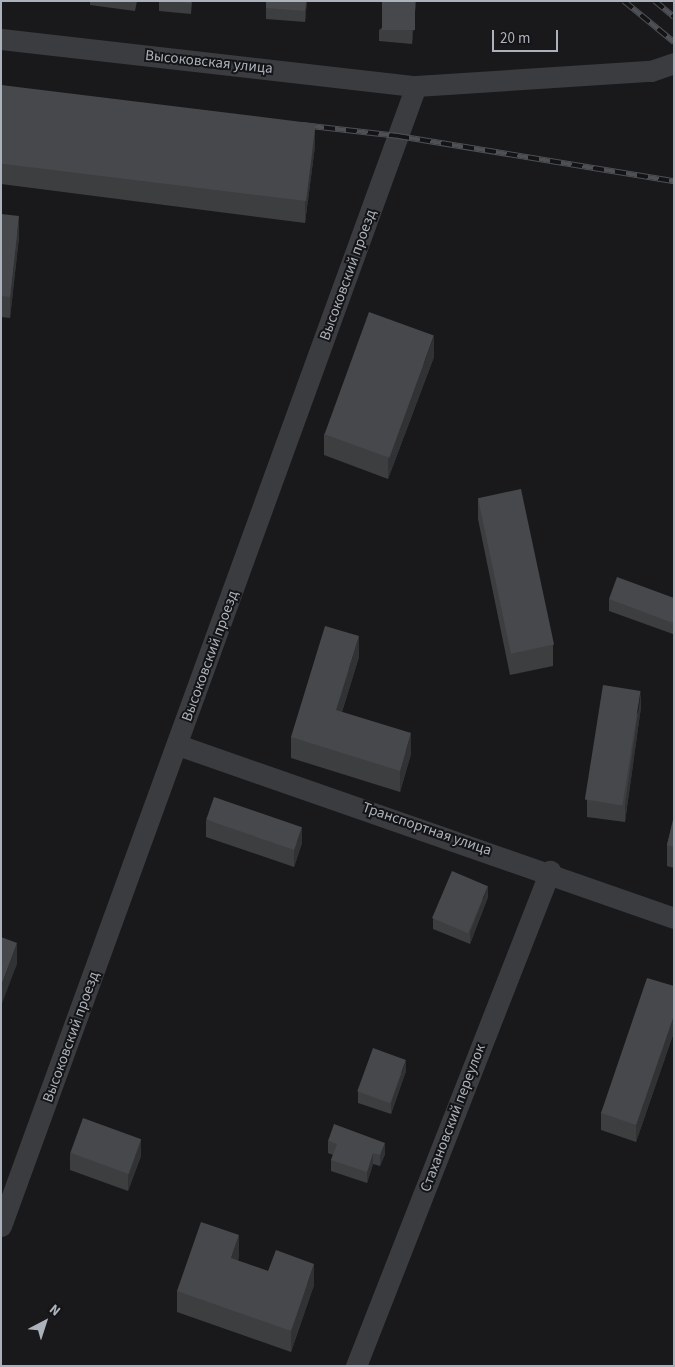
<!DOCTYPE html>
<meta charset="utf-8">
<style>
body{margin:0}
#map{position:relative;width:675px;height:1367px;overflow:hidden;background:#19191b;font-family:"Source Sans 3",sans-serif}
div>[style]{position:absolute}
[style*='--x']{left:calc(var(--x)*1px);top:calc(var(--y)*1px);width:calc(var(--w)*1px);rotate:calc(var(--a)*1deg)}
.minor>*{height:21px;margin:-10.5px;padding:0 10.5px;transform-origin:10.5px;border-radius:10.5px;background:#3a3c40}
.rail>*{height:5.5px;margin-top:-2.75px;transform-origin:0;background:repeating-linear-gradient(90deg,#141417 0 11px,#4d5055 0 22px);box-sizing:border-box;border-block:1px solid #4d5055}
.wall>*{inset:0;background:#3c3e40}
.shaded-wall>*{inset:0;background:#313234}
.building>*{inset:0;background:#46484b;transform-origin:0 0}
span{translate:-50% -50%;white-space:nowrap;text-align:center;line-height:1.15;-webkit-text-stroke:4px #141417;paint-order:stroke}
.street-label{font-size:15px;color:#acb2bb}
.frame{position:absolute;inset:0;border:2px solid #acb2bb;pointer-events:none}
.north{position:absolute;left:20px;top:1297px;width:50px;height:50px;-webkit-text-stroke:4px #141417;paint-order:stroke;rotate:40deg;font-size:14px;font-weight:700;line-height:20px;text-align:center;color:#acb2bb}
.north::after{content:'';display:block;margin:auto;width:18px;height:22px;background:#acb2bb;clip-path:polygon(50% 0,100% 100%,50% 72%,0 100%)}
.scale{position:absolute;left:492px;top:30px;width:66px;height:22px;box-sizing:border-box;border:2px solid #acb2bb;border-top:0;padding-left:6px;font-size:15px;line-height:18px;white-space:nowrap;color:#acb2bb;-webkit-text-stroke:4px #141417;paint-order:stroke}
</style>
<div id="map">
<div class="minor">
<i style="--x:1;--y:39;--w:418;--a:6.5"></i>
<i style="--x:416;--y:86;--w:235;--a:-3.7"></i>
<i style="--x:651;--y:71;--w:24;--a:-19"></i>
<i style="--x:178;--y:745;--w:525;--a:19.23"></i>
<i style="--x:1;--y:1226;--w:1213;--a:-70"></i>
<i style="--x:356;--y:1366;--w:532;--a:-68.6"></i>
</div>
<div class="rail">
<i style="--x:624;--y:1;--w:65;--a:39.4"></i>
<i style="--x:655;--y:1;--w:25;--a:40"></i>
<i style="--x:302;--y:125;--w:97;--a:6.5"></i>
<i style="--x:398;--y:136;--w:280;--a:9.3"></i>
</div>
<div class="wall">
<i style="clip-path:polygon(90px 1px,137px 1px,135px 11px,90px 5px)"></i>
<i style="clip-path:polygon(159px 1px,192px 1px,191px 14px,159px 11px)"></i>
<i style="clip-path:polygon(266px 1px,307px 1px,305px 22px,266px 19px)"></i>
<i style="clip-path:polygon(416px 1px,412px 44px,379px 41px,379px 30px)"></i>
<i style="clip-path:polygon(1px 85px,315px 146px,305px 223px,1px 184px)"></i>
<i style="clip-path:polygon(1px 214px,19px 237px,10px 318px,1px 317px)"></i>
<i style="clip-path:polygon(434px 357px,388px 479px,324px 455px,324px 434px)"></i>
<i style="clip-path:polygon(478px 498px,553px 645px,553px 666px,510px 675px,478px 519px)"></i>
<i style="clip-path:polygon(674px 598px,673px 634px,609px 611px,609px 599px)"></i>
<i style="clip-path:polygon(359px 657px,342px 712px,411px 754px,400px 792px,291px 758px,291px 737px)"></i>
<i style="clip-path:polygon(641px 707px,625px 822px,587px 817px,587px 800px)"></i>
<i style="clip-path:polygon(674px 816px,674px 868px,667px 866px,667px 845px)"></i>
<i style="clip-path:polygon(206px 820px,302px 843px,294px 867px,206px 837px)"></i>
<i style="clip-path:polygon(488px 897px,470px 944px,433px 929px,433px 918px)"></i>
<i style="clip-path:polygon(674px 986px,674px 1032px,636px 1142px,601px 1130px,601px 1113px)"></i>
<i style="clip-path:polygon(406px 1071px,391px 1114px,358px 1103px,358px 1091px)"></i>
<i style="clip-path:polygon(328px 1141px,385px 1154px,380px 1166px,373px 1164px,367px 1183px,331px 1171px,331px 1160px,333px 1155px,328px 1153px)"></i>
<i style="clip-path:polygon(70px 1153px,141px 1156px,128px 1191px,70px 1170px)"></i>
<i style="clip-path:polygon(239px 1256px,238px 1261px,268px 1271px,314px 1285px,291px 1352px,177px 1312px,177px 1291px)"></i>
</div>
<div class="shaded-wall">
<i style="clip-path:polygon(306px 1px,307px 1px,305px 22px,305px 11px)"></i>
<i style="clip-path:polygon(415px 1px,416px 1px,412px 44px,412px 32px)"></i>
<i style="clip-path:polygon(315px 125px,315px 146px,305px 223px,305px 202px)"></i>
<i style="clip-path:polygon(19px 216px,19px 237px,10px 318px,10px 297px)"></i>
<i style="clip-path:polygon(434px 336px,434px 357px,388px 479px,388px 459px)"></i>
<i style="clip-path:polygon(674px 621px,674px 632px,673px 634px,673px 623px)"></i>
<i style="clip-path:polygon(359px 636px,359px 657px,336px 731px,336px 710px)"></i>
<i style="clip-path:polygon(641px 691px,641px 707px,625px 822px,625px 805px)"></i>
<i style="clip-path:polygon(411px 733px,411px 754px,400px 792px,400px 771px)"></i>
<i style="clip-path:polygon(302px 827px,302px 843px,294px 867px,294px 850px)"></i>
<i style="clip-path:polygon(488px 886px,488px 897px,470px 944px,470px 932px)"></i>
<i style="clip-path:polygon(17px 943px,17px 964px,1px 1006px,1px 986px)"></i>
<i style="clip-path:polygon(674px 1015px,674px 1032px,636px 1142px,636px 1125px)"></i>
<i style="clip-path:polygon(406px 1060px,406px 1071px,391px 1114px,391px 1103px)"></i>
<i style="clip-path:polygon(141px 1139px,141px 1156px,128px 1191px,128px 1175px)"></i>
<i style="clip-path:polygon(385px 1143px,385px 1154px,380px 1166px,380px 1155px)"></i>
<i style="clip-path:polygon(373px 1153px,373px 1164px,367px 1183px,367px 1172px)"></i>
<i style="clip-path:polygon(239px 1235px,239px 1256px,231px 1279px,231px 1258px)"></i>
<i style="clip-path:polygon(314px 1264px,314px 1285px,291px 1352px,291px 1331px)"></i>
</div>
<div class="building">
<i style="clip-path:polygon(174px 1px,191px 1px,191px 3px)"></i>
<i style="clip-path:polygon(266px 1px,306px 1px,305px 11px,266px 8px)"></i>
<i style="left:382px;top:1px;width:33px;height:29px"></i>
<i style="left:1px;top:85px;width:317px;height:78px;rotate:7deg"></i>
<i style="clip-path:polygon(1px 214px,19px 216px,10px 297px,1px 296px)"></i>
<i style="left:369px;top:312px;width:69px;height:130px;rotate:20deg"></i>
<i style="left:521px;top:489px;width:159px;height:44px;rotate:78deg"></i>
<i style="clip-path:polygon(617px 577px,674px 598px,674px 621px,673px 623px,609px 599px)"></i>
<i style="clip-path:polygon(325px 626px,359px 636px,336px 710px,411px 733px,400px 771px,291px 737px)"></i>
<i style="left:603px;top:685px;width:38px;height:116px;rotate:9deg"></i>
<i style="left:214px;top:797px;width:93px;height:24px;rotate:19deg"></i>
<i style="clip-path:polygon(674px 816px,674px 847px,667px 845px)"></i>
<i style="left:452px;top:871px;width:39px;height:51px;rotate:23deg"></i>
<i style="clip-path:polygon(1px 937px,17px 943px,1px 986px)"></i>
<i style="clip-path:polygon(647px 978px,674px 986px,674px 1015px,636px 1125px,601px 1113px)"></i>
<i style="left:373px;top:1048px;width:35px;height:46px;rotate:20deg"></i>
<i style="left:83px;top:1118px;width:62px;height:37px;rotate:20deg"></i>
<i style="clip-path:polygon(334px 1124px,385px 1143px,380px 1155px,373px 1153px,367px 1172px,331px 1160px,337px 1144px,328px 1141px)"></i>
<i style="clip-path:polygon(201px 1222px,239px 1235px,231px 1258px,268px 1271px,276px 1250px,314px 1264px,291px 1331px,177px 1291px)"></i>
</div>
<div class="street-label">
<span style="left:209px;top:62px;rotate:6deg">Высоковская улица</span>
<span style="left:348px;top:275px;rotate:-70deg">Высоковский проезд</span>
<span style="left:210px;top:656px;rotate:-70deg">Высоковский проезд</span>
<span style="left:427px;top:829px;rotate:19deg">Транспортная улица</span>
<span style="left:71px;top:1037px;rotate:-70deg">Высоковский проезд</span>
<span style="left:453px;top:1118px;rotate:-69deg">Стахановский переулок</span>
</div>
<div class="frame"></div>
<div class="north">N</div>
<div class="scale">20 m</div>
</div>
